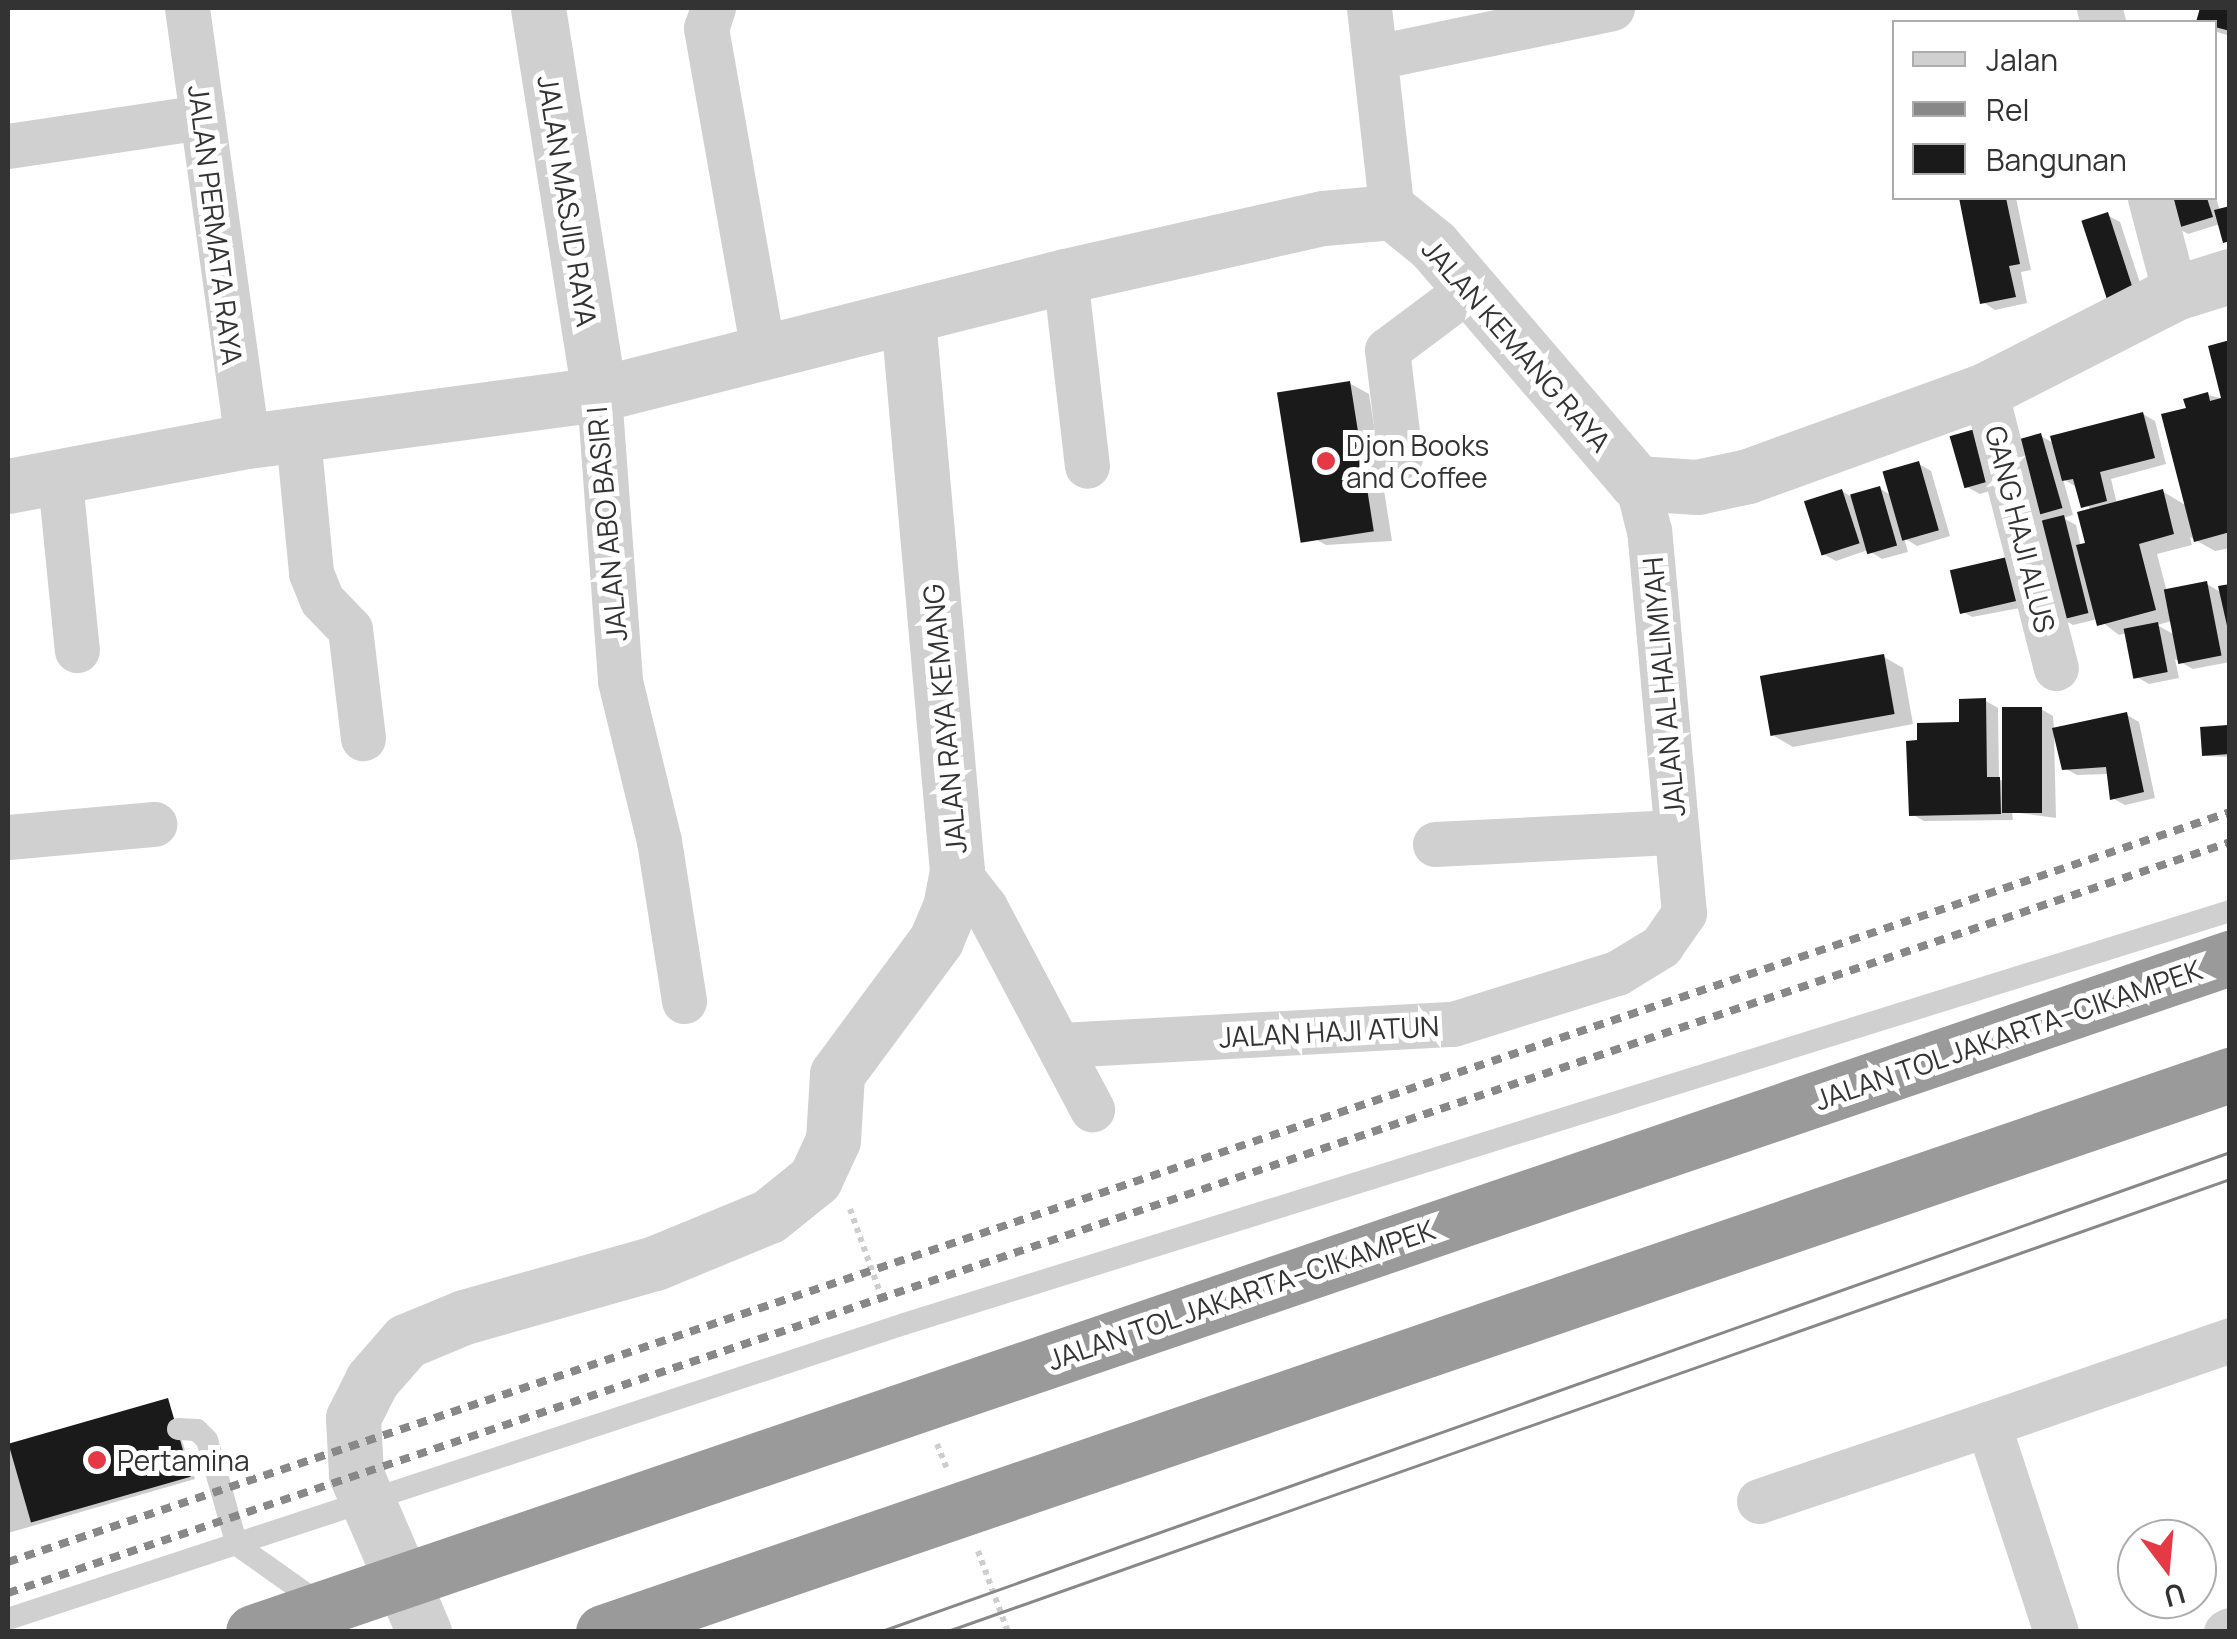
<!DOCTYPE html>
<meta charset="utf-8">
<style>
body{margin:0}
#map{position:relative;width:2237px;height:1639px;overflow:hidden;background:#fff;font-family:Manrope,sans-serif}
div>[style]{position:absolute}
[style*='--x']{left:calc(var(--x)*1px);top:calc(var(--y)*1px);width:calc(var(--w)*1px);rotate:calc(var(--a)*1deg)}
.shadow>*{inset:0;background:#0003}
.building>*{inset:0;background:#1a1a1a;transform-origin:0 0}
.path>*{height:6px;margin-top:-3px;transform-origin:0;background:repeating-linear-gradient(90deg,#cdcdcd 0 5px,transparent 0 10px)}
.service>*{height:22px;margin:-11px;padding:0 11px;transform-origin:11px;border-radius:11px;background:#d0d0d0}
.minor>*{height:45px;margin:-22.5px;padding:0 22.5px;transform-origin:22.5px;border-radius:22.5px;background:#d0d0d0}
.tertiary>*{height:55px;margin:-27.5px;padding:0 27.5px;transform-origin:27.5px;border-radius:27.5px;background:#d0d0d0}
.motorway>*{height:55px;margin:-27.5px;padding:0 27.5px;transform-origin:27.5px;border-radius:27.5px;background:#9a9a9a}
.tram>*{height:2.5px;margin:-1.25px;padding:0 1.25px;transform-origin:1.25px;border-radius:1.25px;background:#888}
.rail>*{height:8px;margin-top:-4px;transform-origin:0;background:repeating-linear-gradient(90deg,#888 0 10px,transparent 0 18px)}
.dots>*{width:28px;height:28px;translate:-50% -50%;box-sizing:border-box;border:5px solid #fff;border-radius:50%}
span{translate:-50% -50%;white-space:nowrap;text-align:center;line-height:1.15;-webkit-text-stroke:10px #fff;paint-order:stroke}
.street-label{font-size:28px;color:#333}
.poi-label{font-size:28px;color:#333}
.left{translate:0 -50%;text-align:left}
.frame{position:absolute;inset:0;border:10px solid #333;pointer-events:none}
.legend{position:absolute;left:1892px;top:20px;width:325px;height:180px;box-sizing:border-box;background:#fff;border:2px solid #adadad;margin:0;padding:12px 18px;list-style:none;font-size:30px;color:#333}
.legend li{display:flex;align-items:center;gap:20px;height:50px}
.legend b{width:50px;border:2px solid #adadad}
.north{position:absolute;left:2117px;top:1519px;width:100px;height:100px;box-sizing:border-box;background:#fff;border:2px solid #adadad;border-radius:50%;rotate:164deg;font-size:28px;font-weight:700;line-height:40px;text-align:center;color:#333}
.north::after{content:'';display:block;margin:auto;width:35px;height:45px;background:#e63946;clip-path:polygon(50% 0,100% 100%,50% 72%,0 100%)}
</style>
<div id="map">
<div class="shadow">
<i style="clip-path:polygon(2200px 8px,2230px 8px,2230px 36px,2214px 31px,2214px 22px,2199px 22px)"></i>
<i style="clip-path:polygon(2214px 191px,2220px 211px,2230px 208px,2230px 244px,2220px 224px,2188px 234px,2176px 227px,2167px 198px,2214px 198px)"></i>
<i style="clip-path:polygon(1961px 198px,2016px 198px,2031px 270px,2021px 272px,2027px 303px,1995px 310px,1983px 302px)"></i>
<i style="clip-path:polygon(2107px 215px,2120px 222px,2145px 298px,2120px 306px)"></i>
<i style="clip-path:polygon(evenodd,2230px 343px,2230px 548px,2215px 551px,2190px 537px,2192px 545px,2157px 554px,2167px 592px,2207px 584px,2222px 593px,2230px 586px,2230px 662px,2193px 669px,2175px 659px,2179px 678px,2149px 684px,2137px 677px,2127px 633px,2119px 635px,2098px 619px,2073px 625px,2061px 618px,2046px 522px,2034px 515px,2041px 436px,2055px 444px,2143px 414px,2155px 421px,2166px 464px,2111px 479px,2117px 504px,2162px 491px,2187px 506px,2189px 410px,2208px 395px,2224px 399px,2230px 343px,2063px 479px,2078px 488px,2091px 511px,2088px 545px,2081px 547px,2076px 525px,2063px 518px,2073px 515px,2063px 479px,2230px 343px,2172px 621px,2175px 635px,2157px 625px,2172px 621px)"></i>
<i style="clip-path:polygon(1349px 383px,1369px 394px,1392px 541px,1326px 545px,1306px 534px)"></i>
<i style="clip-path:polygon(1953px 438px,2015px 483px,1980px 494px,1967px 487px)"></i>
<i style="clip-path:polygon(1919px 464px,1931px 471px,1950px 536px,1917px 546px,1904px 538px,1908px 552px,1882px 559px,1868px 550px,1836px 561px,1823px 554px,1842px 491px,1850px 496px,1879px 488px,1892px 496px)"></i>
<i style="clip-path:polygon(2032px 564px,2041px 604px,1972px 617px,1960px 610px)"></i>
<i style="clip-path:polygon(1884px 657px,1903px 668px,1913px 724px,1793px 747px,1774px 736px)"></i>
<i style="clip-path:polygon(1986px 701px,1998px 708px,1999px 779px,2009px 785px,2041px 709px,2053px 716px,2054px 730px,2127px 715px,2139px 722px,2155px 798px,2125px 805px,2112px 798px,2109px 774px,2077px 775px,2064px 768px,2054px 734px,2056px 818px,2012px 812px,2013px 820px,1924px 821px,1912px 814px,1961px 724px)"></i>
<i style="clip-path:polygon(2227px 728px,2230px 757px,2206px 756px)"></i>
<i style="clip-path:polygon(168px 1400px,195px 1479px,8px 1533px,8px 1446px)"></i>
</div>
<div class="building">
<i style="clip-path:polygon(2200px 8px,2230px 8px,2230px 31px,2196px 22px)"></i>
<i style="clip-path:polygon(1959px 198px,2006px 198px,2020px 264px,2009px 266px,2016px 297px,1980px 304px)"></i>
<i style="clip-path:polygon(2164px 198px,2207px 198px,2213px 217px,2174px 229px)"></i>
<i style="clip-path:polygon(2230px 206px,2230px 241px,2223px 243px,2214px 210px)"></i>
<i style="left:2108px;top:212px;width:83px;height:28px;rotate:72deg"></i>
<i style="clip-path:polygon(2230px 340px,2230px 532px,2194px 542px,2161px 414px,2186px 408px,2183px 399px,2208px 392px,2210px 401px,2221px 398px,2208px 346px)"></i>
<i style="left:1350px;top:381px;width:152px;height:74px;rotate:81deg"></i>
<i style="clip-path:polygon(2143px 412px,2155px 458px,2100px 472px,2107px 501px,2081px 508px,2073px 479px,2062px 481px,2050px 436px)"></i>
<i style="left:1989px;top:425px;width:54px;height:41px;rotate:74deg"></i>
<i style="left:2041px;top:433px;width:78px;height:31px;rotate:74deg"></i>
<i style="left:1919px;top:461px;width:72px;height:38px;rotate:74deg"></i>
<i style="left:1880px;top:486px;width:62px;height:31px;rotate:74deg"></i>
<i style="left:1842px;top:489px;width:57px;height:40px;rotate:72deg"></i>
<i style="clip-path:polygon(2163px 489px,2174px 534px,2139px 544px,2156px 610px,2097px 626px,2076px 545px,2085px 543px,2077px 512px)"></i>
<i style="left:2064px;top:515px;width:101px;height:30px;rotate:76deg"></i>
<i style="left:2020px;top:554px;width:45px;height:72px;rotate:77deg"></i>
<i style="left:2207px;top:581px;width:76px;height:44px;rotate:79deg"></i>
<i style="clip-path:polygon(2230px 584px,2230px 630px,2228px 630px,2218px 586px)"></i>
<i style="left:2158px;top:622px;width:51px;height:35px;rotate:79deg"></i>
<i style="left:1884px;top:654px;width:61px;height:126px;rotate:80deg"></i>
<i style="clip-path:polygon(1986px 698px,1987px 777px,2000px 777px,2001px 814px,1909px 816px,1906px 741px,1917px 740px,1917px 723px,1959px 722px,1959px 699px)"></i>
<i style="left:2002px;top:707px;width:40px;height:106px"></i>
<i style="clip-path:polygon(2127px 712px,2144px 792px,2110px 800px,2106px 767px,2062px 770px,2052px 728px)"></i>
<i style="left:2228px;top:725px;width:29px;height:28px;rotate:86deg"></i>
<i style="left:168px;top:1398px;width:82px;height:166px;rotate:74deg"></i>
</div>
<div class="path">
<i style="--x:850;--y:1209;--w:98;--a:70.3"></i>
<i style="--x:937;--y:1444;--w:27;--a:68"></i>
<i style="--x:978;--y:1551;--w:86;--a:69.7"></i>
</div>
<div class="service">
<i style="--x:178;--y:1429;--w:19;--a:3"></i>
<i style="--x:197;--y:1430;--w:14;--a:45"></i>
<i style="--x:207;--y:1440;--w:109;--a:74.1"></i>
<i style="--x:237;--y:1545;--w:104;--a:35.2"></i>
<i style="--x:8;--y:1619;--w:943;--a:-18.22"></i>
<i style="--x:904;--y:1324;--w:1389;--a:-17.3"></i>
</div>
<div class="minor">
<i style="--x:187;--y:8;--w:437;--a:82.1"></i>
<i style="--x:713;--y:8;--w:21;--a:109"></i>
<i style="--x:706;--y:28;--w:333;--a:80"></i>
<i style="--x:1369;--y:8;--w:205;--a:83.6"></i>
<i style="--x:2099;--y:8;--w:15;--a:74"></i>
<i style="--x:1376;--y:57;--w:241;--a:-11.7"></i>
<i style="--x:8;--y:146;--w:196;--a:-8.5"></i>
<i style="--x:2150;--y:198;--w:98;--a:75.3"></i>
<i style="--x:1065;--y:276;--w:191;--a:83.4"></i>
<i style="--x:1985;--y:390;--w:287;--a:75.7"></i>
<i style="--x:599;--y:394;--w:288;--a:85.8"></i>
<i style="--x:620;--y:681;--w:165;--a:76.3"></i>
<i style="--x:659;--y:841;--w:162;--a:81.1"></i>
<i style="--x:298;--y:437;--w:137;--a:84.5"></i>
<i style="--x:311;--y:573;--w:29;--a:68"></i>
<i style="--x:322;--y:600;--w:40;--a:46"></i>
<i style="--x:350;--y:629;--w:110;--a:83.2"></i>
<i style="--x:1400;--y:457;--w:108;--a:-96.9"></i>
<i style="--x:1387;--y:350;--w:104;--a:-36.8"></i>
<i style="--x:60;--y:481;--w:170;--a:84.3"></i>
<i style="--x:8;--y:837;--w:147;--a:-5.1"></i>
<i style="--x:1435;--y:844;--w:240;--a:-2.9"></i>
<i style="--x:957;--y:871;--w:46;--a:52.1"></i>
<i style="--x:985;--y:907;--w:229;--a:62.1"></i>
<i style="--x:1061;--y:1045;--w:393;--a:-3.1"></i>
<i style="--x:1453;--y:1024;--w:172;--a:-17.3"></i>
<i style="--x:1617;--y:973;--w:52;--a:-31.5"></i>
<i style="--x:1661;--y:946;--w:40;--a:-55.1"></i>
<i style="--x:1684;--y:913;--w:384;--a:-95.2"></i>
<i style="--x:1649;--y:531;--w:49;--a:-104"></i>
<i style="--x:1759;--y:1501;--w:242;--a:-18.6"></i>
<i style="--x:2056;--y:1632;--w:219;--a:-108.1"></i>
<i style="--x:1988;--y:1424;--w:256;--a:-19.1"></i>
<i style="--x:2226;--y:1632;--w:4;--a:-27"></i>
</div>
<div class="tertiary">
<i style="--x:538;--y:8;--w:391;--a:81"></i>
<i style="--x:8;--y:486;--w:243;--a:-10.7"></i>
<i style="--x:247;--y:441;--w:355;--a:-7.6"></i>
<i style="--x:599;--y:394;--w:481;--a:-14.2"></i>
<i style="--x:1065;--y:276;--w:264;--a:-12.7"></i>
<i style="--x:1323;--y:218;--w:69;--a:-5"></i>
<i style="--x:1392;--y:212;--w:53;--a:38.8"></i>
<i style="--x:1433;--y:245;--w:313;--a:49.4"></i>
<i style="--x:1637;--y:483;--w:60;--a:3.8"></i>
<i style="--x:1697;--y:487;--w:52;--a:-12.2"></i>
<i style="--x:1748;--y:476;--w:252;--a:-19.9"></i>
<i style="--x:1985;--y:390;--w:213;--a:-27"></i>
<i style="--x:2175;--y:293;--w:58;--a:-17.2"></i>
<i style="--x:424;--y:1632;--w:172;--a:-113.3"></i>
<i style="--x:356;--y:1474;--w:56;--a:-93.1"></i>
<i style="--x:353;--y:1418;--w:42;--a:-63.4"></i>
<i style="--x:372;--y:1380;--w:52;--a:-48.9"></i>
<i style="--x:406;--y:1341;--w:63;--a:-22.5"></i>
<i style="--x:464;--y:1317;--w:198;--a:-15.8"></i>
<i style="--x:655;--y:1263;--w:123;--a:-22.4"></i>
<i style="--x:769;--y:1216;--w:59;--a:-38.8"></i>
<i style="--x:815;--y:1179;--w:43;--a:-65.2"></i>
<i style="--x:833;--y:1140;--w:66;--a:-86.5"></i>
<i style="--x:837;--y:1074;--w:167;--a:-53.5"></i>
<i style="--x:936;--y:940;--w:36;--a:-67"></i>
<i style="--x:950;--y:907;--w:37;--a:-79"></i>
<i style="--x:957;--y:871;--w:554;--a:-95.07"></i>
</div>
<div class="motorway">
<i style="--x:253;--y:1632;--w:2089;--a:-18.83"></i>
<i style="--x:603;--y:1632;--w:1720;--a:-18.9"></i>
</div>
<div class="tram">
<i style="--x:879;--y:1632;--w:1434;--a:-19.56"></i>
<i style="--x:945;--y:1632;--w:1363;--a:-19.42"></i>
</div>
<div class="rail">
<i style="--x:8;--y:1562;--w:2345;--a:-18.65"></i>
<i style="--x:8;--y:1593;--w:2345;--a:-18.67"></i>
</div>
<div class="dots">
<i style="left:1326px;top:461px;background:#e63946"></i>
<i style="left:97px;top:1460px;background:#e63946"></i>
</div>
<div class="street-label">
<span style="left:568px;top:201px;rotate:81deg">JALAN MASJID RAYA</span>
<span style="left:216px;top:225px;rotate:83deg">JALAN PERMATA RAYA</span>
<span style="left:1517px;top:345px;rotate:49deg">JALAN KEMANG RAYA</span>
<span style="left:606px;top:524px;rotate:-95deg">JALAN ABO BASIR I</span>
<span style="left:2021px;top:529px;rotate:76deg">GANG HAJI ALUS</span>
<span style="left:1663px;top:687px;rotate:-95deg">JALAN AL HALIMIYAH</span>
<span style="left:944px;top:719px;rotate:-95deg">JALAN RAYA KEMANG</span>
<span style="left:1329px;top:1031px;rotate:-3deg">JALAN HAJI ATUN</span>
<span style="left:2008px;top:1034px;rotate:-19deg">JALAN TOL JAKARTA–CIKAMPEK</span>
<span style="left:1241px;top:1294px;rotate:-19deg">JALAN TOL JAKARTA–CIKAMPEK</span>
</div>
<div class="poi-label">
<span class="left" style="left:1346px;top:461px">Djon Books<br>and Coffee</span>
<span class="left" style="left:117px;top:1460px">Pertamina</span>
</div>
<div class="frame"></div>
<ul class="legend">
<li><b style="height:12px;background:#d0d0d0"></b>Jalan</li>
<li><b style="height:12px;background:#888"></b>Rel</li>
<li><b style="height:28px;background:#1a1a1a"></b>Bangunan</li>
</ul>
<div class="north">U</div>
</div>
